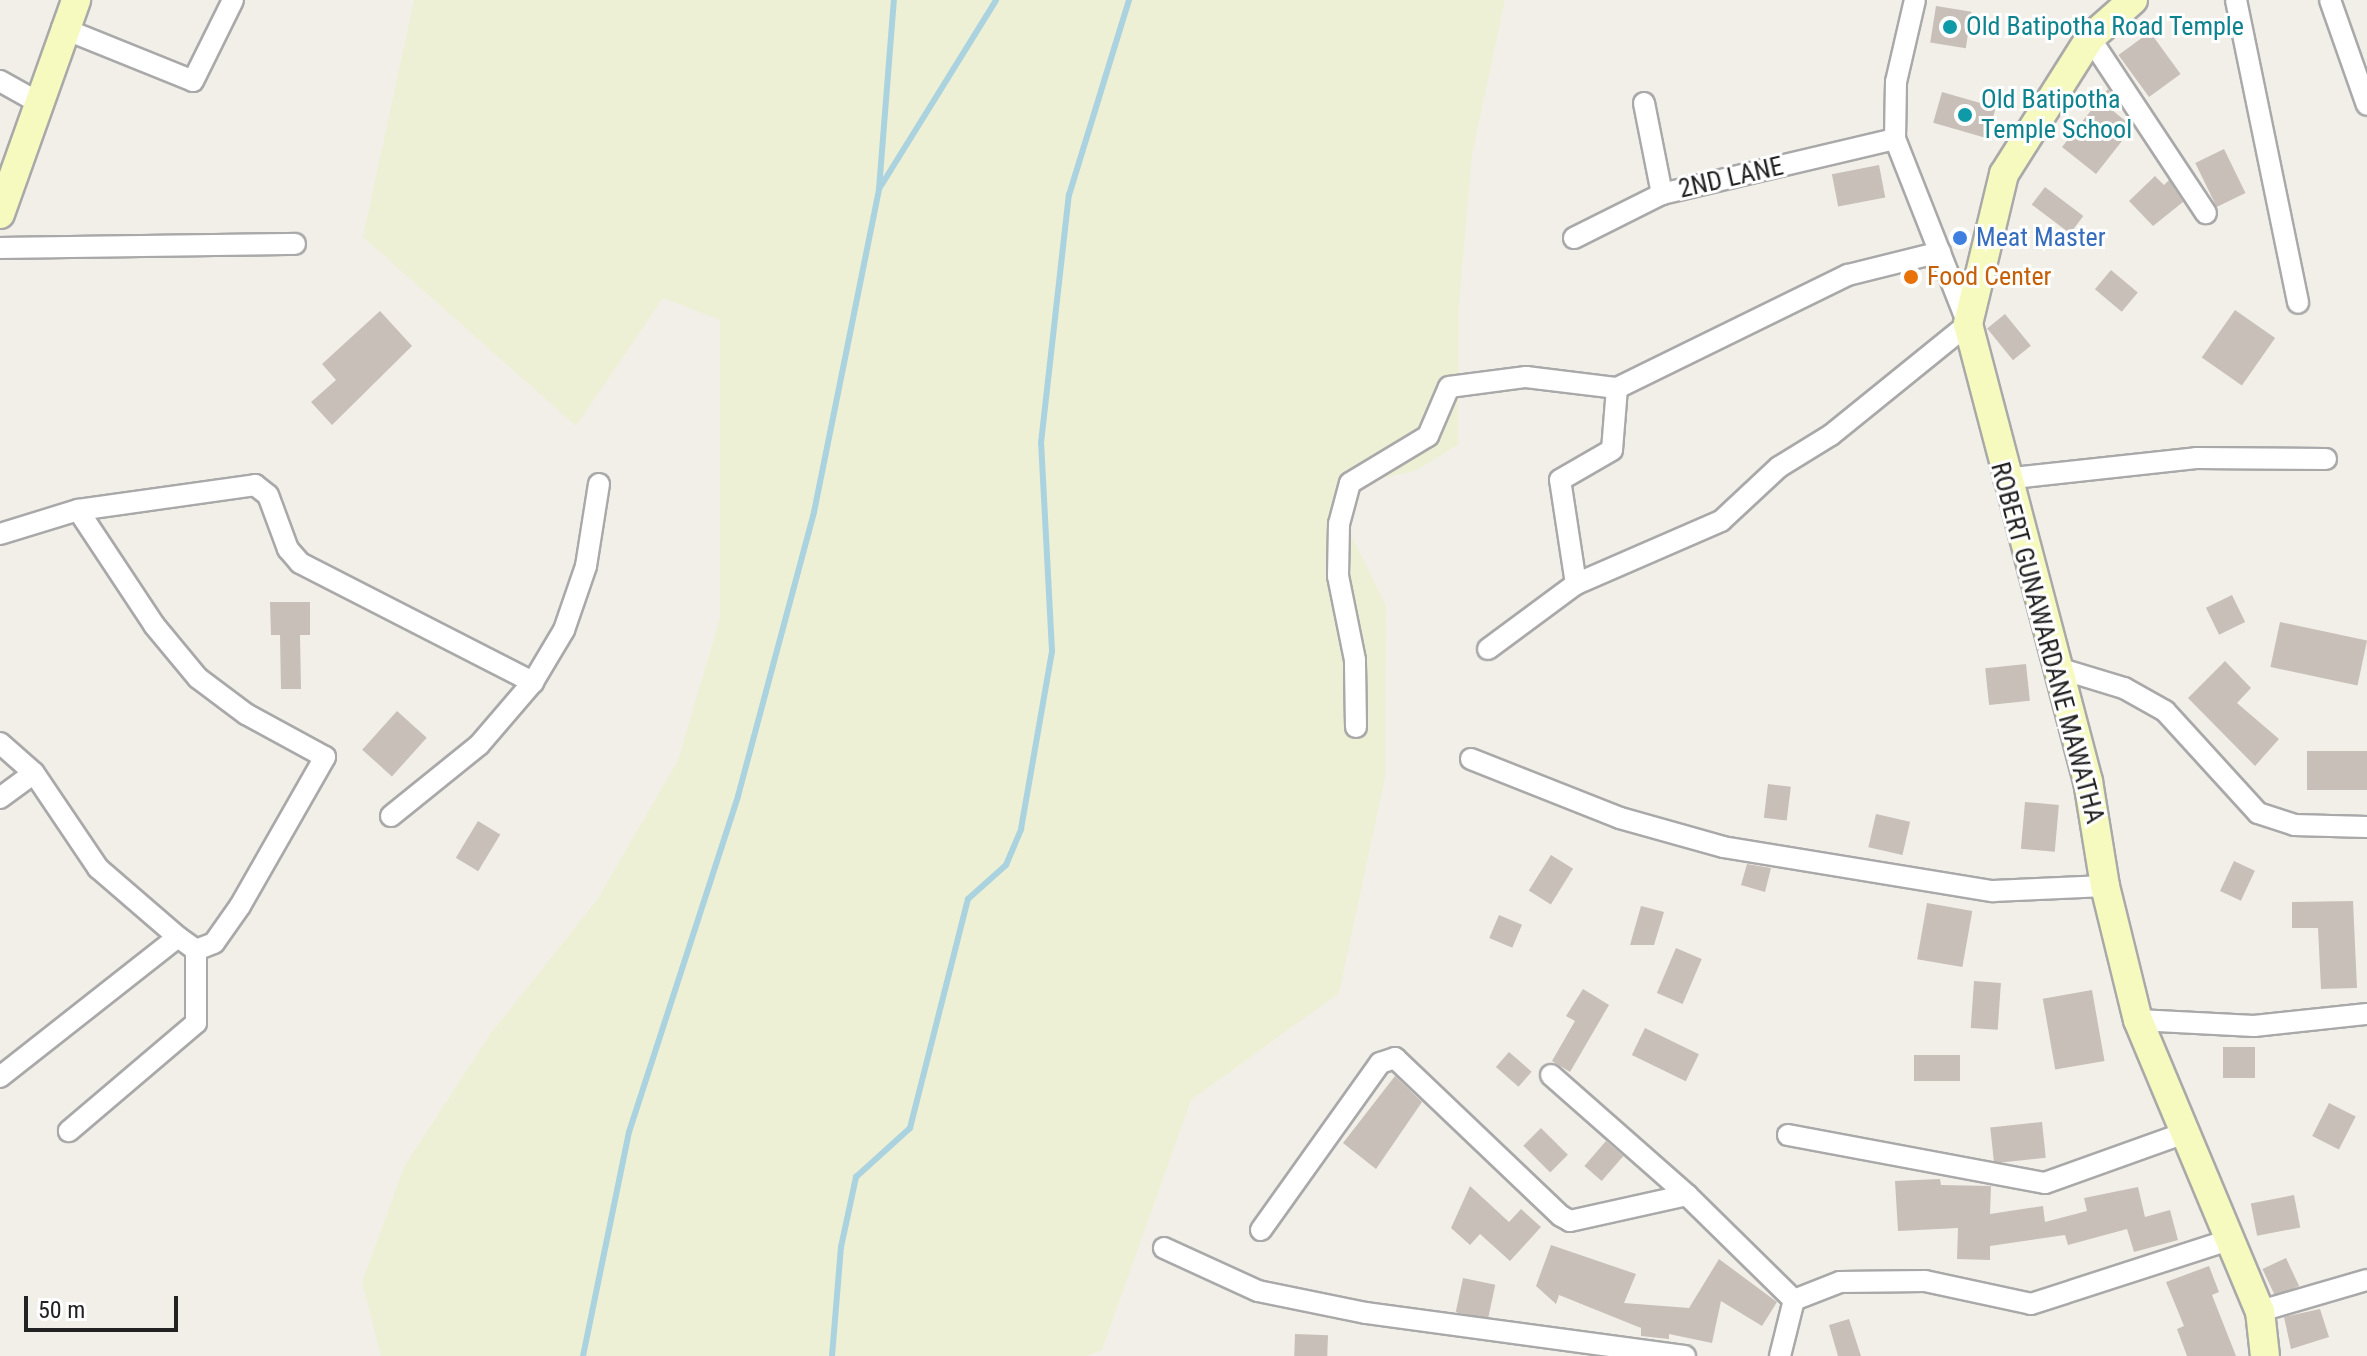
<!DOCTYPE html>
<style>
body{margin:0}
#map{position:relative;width:2367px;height:1356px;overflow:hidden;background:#f2efe9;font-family:"Roboto Condensed",sans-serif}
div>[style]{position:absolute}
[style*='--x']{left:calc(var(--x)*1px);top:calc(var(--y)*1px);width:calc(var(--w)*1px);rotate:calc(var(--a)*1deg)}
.farmland>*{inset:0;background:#eef0d5}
.stream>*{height:6px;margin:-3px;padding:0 3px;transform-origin:3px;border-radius:3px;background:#aad3df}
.building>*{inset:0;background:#c7bfb8;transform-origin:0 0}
.roads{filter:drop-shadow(2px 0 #a9a9a9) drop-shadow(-2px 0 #a9a9a9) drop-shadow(0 2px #a9a9a9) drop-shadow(0 -2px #a9a9a9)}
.street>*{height:20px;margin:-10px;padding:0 10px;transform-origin:10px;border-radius:10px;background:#fff}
.secondary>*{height:28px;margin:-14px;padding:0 14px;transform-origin:14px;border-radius:14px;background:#f7fabf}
.dots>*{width:22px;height:22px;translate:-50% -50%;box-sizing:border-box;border:4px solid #fff;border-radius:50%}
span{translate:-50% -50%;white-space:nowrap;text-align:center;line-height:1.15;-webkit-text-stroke:6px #fff;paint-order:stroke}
.culture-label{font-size:26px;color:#0d838f}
.left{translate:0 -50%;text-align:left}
.street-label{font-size:26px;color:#222}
.shop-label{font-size:26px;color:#366cbe}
.food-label{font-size:26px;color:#c56008}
.scale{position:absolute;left:24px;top:1296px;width:154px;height:36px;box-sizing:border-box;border:4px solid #222;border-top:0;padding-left:10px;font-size:24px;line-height:28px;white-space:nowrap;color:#222;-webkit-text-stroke:6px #fff;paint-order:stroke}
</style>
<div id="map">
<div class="farmland">
<i style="clip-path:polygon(414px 0,1505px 0,1472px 155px,1459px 303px,1458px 445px,1415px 471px,1361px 483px,1348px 529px,1386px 606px,1385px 778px,1339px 993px,1191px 1100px,1102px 1350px,1087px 1356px,381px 1356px,362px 1282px,405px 1165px,491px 1033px,597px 900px,678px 760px,720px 618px,720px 320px,663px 298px,576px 426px,363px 237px)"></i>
</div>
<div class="stream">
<i style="--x:879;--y:189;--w:190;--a:-85.5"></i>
<i style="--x:583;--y:1356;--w:229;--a:-78.4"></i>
<i style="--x:629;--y:1132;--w:353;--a:-72"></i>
<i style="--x:738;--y:796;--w:294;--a:-75"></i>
<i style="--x:814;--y:512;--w:329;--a:-78.6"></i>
<i style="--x:879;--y:189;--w:222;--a:-58.2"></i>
<i style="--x:832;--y:1356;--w:109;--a:-85.3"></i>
<i style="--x:841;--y:1247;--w:72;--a:-77.9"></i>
<i style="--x:856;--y:1177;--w:73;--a:-42.2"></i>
<i style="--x:910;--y:1128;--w:236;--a:-75.8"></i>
<i style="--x:968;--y:899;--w:51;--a:-41.8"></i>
<i style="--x:1006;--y:865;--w:39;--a:-67"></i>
<i style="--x:1021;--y:829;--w:181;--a:-80.1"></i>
<i style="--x:1052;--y:651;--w:208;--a:-93"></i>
<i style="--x:1041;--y:443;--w:250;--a:-83.6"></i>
<i style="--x:1069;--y:195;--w:204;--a:-72.9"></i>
</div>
<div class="building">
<i style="left:1936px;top:6px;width:36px;height:37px;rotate:9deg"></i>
<i style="left:2150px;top:32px;width:52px;height:39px;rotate:54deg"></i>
<i style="clip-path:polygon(2108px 89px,2115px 100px,2107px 106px,2133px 127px,2096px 174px,2062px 147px)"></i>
<i style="left:1942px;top:92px;width:56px;height:32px;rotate:16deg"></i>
<i style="left:2224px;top:149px;width:49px;height:32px;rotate:64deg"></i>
<i style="left:1879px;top:165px;width:33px;height:48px;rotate:79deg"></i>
<i style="clip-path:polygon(2155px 176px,2164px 185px,2169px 180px,2183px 202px,2153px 226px,2129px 201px)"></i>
<i style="left:2045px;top:187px;width:48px;height:22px;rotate:37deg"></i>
<i style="left:2111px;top:270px;width:35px;height:25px;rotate:40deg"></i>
<i style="left:2235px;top:310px;width:49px;height:58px;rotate:35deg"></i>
<i style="clip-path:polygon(380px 311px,412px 346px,332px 425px,311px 402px,336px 380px,322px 364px)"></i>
<i style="left:2005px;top:314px;width:41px;height:23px;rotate:51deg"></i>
<i style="left:2232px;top:595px;width:30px;height:29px;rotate:64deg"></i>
<i style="clip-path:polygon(270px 602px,310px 602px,310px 635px,300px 635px,301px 689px,281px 689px,280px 635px,271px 635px)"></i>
<i style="left:2280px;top:622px;width:89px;height:46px;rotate:12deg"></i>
<i style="clip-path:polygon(2225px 661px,2251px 688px,2237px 703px,2279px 739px,2255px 766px,2188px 698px)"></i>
<i style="left:2026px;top:664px;width:37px;height:41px;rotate:84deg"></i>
<i style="left:397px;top:711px;width:40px;height:52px;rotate:42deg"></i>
<i style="left:2367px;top:751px;width:39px;height:60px;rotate:90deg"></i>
<i style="left:1768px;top:784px;width:23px;height:34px;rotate:7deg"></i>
<i style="left:2025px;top:802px;width:34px;height:47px;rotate:5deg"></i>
<i style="left:1876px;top:814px;width:35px;height:34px;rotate:13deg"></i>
<i style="left:478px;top:821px;width:26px;height:43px;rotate:31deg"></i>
<i style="left:1551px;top:855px;width:26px;height:42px;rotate:32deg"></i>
<i style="left:2234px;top:861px;width:23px;height:33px;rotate:25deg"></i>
<i style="clip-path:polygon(1747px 864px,1771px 868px,1765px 892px,1741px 885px)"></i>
<i style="clip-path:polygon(2353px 901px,2357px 988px,2321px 989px,2318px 928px,2292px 928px,2292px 902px)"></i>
<i style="left:1927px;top:903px;width:46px;height:57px;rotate:10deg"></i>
<i style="clip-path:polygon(1641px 906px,1664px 912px,1654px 945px,1630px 945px)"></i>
<i style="left:1499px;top:915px;width:25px;height:25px;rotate:23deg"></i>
<i style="left:1676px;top:948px;width:28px;height:49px;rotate:23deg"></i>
<i style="left:1974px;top:981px;width:27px;height:47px;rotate:4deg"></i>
<i style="clip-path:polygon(1583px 989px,1609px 1005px,1570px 1072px,1552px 1061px,1575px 1021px,1566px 1016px)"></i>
<i style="left:2092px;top:990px;width:72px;height:50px;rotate:80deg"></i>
<i style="left:1645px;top:1028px;width:60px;height:30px;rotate:26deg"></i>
<i style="left:2223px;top:1047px;width:32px;height:31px"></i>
<i style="left:1509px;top:1052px;width:30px;height:20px;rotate:41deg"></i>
<i style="left:1914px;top:1055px;width:46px;height:26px"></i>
<i style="clip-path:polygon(1395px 1076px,1422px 1102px,1376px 1169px,1343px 1143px)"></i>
<i style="left:2329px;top:1103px;width:30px;height:37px;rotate:27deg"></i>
<i style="left:2042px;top:1122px;width:36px;height:52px;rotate:84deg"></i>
<i style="left:1541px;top:1128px;width:38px;height:25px;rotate:45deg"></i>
<i style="left:1606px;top:1141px;width:23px;height:33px;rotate:41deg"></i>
<i style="clip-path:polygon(1940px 1179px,1941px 1185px,1991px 1186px,1990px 1214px,2043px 1206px,2045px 1222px,2087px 1211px,2084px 1198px,2138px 1187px,2145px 1217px,2170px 1210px,2178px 1240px,2134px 1252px,2127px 1229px,2068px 1245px,2065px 1235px,1990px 1246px,1990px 1260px,1957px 1259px,1958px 1228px,1898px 1231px,1895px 1181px)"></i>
<i style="clip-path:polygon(1470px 1186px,1509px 1222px,1521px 1209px,1541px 1227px,1510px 1261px,1480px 1234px,1470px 1245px,1451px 1228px)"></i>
<i style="left:2294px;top:1195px;width:33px;height:44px;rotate:79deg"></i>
<i style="clip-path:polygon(1551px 1245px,1636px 1274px,1624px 1303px,1689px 1308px,1719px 1259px,1777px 1302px,1762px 1326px,1721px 1301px,1712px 1343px,1669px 1334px,1669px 1339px,1641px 1336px,1641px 1328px,1559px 1295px,1556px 1304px,1536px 1286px)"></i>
<i style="left:2286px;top:1258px;width:31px;height:26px;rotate:65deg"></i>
<i style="clip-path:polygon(2209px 1266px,2219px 1292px,2212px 1295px,2236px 1356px,2187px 1356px,2177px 1329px,2184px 1326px,2166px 1282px)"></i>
<i style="left:1463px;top:1278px;width:33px;height:35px;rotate:12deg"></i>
<i style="clip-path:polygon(2320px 1309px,2329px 1337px,2291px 1349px,2284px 1317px)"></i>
<i style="clip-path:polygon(1849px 1319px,1861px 1356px,1838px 1356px,1829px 1325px)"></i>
<i style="left:1295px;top:1334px;width:33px;height:22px;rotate:2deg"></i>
</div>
<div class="roads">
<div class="street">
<i style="--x:2236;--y:0;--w:309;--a:78.4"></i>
<i style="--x:2330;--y:0;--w:111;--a:70.6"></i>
<i style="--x:62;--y:28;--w:141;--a:22"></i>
<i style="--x:193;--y:81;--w:90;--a:-63.7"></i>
<i style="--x:2090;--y:38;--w:210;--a:56.5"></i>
<i style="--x:0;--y:81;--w:41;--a:29.1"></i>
<i style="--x:1644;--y:103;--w:93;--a:78.8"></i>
<i style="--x:1574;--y:238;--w:98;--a:-26.6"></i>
<i style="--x:1662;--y:194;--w:239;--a:-13.3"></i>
<i style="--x:0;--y:248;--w:295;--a:-0.8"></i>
<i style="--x:2004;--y:479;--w:193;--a:-6.2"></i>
<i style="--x:2196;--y:458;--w:130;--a:0.4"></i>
<i style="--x:78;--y:510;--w:179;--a:-8"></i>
<i style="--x:255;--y:485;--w:16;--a:38"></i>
<i style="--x:268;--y:495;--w:58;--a:69.7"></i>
<i style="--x:288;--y:549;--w:18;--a:49"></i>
<i style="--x:300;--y:563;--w:262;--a:27.1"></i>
<i style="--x:0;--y:534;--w:82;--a:-17.1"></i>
<i style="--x:78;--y:510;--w:138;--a:56.5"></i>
<i style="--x:154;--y:625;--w:69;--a:50.3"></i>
<i style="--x:198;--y:678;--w:60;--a:36.9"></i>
<i style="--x:246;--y:714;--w:90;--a:28.6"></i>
<i style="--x:325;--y:757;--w:172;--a:119.7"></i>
<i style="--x:240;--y:906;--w:45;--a:125.1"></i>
<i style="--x:214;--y:943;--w:19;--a:159"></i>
<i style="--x:1576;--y:584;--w:105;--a:-98.7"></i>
<i style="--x:1560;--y:480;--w:60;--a:-30"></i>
<i style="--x:1612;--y:450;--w:62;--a:-85.4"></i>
<i style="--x:1617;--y:388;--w:257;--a:-26.1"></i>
<i style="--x:1848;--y:275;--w:95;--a:-14"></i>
<i style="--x:1488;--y:649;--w:109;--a:-36.5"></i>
<i style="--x:1576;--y:584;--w:158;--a:-23.5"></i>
<i style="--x:1721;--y:521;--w:79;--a:-43"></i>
<i style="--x:1779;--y:467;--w:61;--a:-31.6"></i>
<i style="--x:1831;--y:435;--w:176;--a:-39"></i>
<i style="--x:1968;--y:324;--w:199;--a:-111.5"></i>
<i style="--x:1895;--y:139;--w:57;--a:-89"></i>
<i style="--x:1896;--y:82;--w:84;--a:-77"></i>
<i style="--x:2058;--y:668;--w:69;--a:16.9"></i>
<i style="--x:2124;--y:688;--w:47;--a:29.3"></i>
<i style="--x:2165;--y:711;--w:138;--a:47.6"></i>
<i style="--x:2258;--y:813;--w:38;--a:18"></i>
<i style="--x:2294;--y:825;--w:73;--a:1.6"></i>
<i style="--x:1356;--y:727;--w:67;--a:-90.9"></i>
<i style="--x:1355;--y:660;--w:86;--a:-101.4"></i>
<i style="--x:1338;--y:576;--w:52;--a:-88.9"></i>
<i style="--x:1339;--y:524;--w:42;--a:-75"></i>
<i style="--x:1350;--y:483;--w:91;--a:-31.1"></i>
<i style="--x:1428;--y:436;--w:53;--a:-66.8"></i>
<i style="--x:1449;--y:387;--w:78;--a:-7.4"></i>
<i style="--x:1526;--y:377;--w:92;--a:6.9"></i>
<i style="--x:0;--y:743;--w:45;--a:41.4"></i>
<i style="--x:34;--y:773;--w:115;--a:56"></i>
<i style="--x:98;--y:868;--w:106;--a:40.8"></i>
<i style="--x:1471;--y:759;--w:160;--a:21.6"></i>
<i style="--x:1620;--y:818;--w:107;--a:15.7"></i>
<i style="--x:1723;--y:847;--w:274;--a:9.3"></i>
<i style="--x:1993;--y:891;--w:112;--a:-2.6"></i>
<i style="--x:0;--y:798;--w:42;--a:-36.3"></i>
<i style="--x:391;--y:816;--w:113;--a:-38.9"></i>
<i style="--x:479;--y:745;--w:83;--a:-49.4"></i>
<i style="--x:533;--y:682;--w:61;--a:-59.2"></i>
<i style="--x:564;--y:630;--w:68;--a:-71"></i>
<i style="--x:586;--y:566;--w:83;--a:-81"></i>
<i style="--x:2138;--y:1020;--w:116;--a:3"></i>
<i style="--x:2254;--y:1026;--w:114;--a:-6.1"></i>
<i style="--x:1551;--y:1075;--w:181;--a:41.4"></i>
<i style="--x:0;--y:1077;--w:226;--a:-38.2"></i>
<i style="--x:178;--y:937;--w:22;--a:36"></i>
<i style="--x:196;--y:950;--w:73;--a:90"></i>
<i style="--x:196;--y:1023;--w:167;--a:139.6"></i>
<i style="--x:1788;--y:1135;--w:261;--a:10.6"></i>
<i style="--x:2045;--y:1183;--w:149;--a:-19.7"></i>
<i style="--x:1261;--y:1230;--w:205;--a:-54.5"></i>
<i style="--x:1380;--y:1063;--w:16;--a:-18"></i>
<i style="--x:1395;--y:1058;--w:229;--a:43.6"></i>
<i style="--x:1561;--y:1216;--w:10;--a:29"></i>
<i style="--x:1570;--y:1221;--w:120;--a:-12.5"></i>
<i style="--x:1687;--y:1195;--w:150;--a:44.5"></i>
<i style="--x:1164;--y:1248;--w:103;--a:24.6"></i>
<i style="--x:1258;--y:1291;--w:110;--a:11.5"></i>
<i style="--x:1366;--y:1313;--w:322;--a:7.7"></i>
<i style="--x:1794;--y:1300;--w:49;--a:-21.4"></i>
<i style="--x:1840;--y:1282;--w:85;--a:-0.7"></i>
<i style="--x:1925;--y:1281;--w:108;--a:12.2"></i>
<i style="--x:2031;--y:1304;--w:208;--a:-17.9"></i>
<i style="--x:2260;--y:1311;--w:111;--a:-16.2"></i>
<i style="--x:1780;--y:1356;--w:58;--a:-76"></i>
</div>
<div class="secondary">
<i style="--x:2133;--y:0;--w:57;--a:138.5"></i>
<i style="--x:2090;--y:38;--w:161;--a:122.3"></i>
<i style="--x:2004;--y:174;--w:154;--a:103.5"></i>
<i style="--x:1968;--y:324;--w:472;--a:75.3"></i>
<i style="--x:2088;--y:781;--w:106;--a:80.8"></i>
<i style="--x:2105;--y:886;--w:138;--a:76.2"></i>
<i style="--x:2138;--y:1020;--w:316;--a:67.3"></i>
<i style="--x:2260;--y:1311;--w:45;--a:83.7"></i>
<i style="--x:0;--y:214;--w:227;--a:-70.4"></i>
</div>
</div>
<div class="dots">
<i style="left:1950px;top:27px;background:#0f9aa8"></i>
<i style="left:1965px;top:115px;background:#0f9aa8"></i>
<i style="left:1960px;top:238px;background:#3f7fe0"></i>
<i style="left:1911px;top:277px;background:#e8710a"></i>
</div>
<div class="culture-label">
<span class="left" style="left:1966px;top:27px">Old Batipotha Road Temple</span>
<span class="left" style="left:1981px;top:115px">Old Batipotha<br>Temple School</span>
</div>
<div class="street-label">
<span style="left:1731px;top:178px;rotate:-13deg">2ND LANE</span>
<span style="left:2047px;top:643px;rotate:75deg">ROBERT GUNAWARDANE MAWATHA</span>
</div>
<div class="shop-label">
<span class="left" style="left:1976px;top:238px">Meat Master</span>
</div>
<div class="food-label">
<span class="left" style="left:1927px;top:277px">Food Center</span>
</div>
<div class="scale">50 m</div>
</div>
